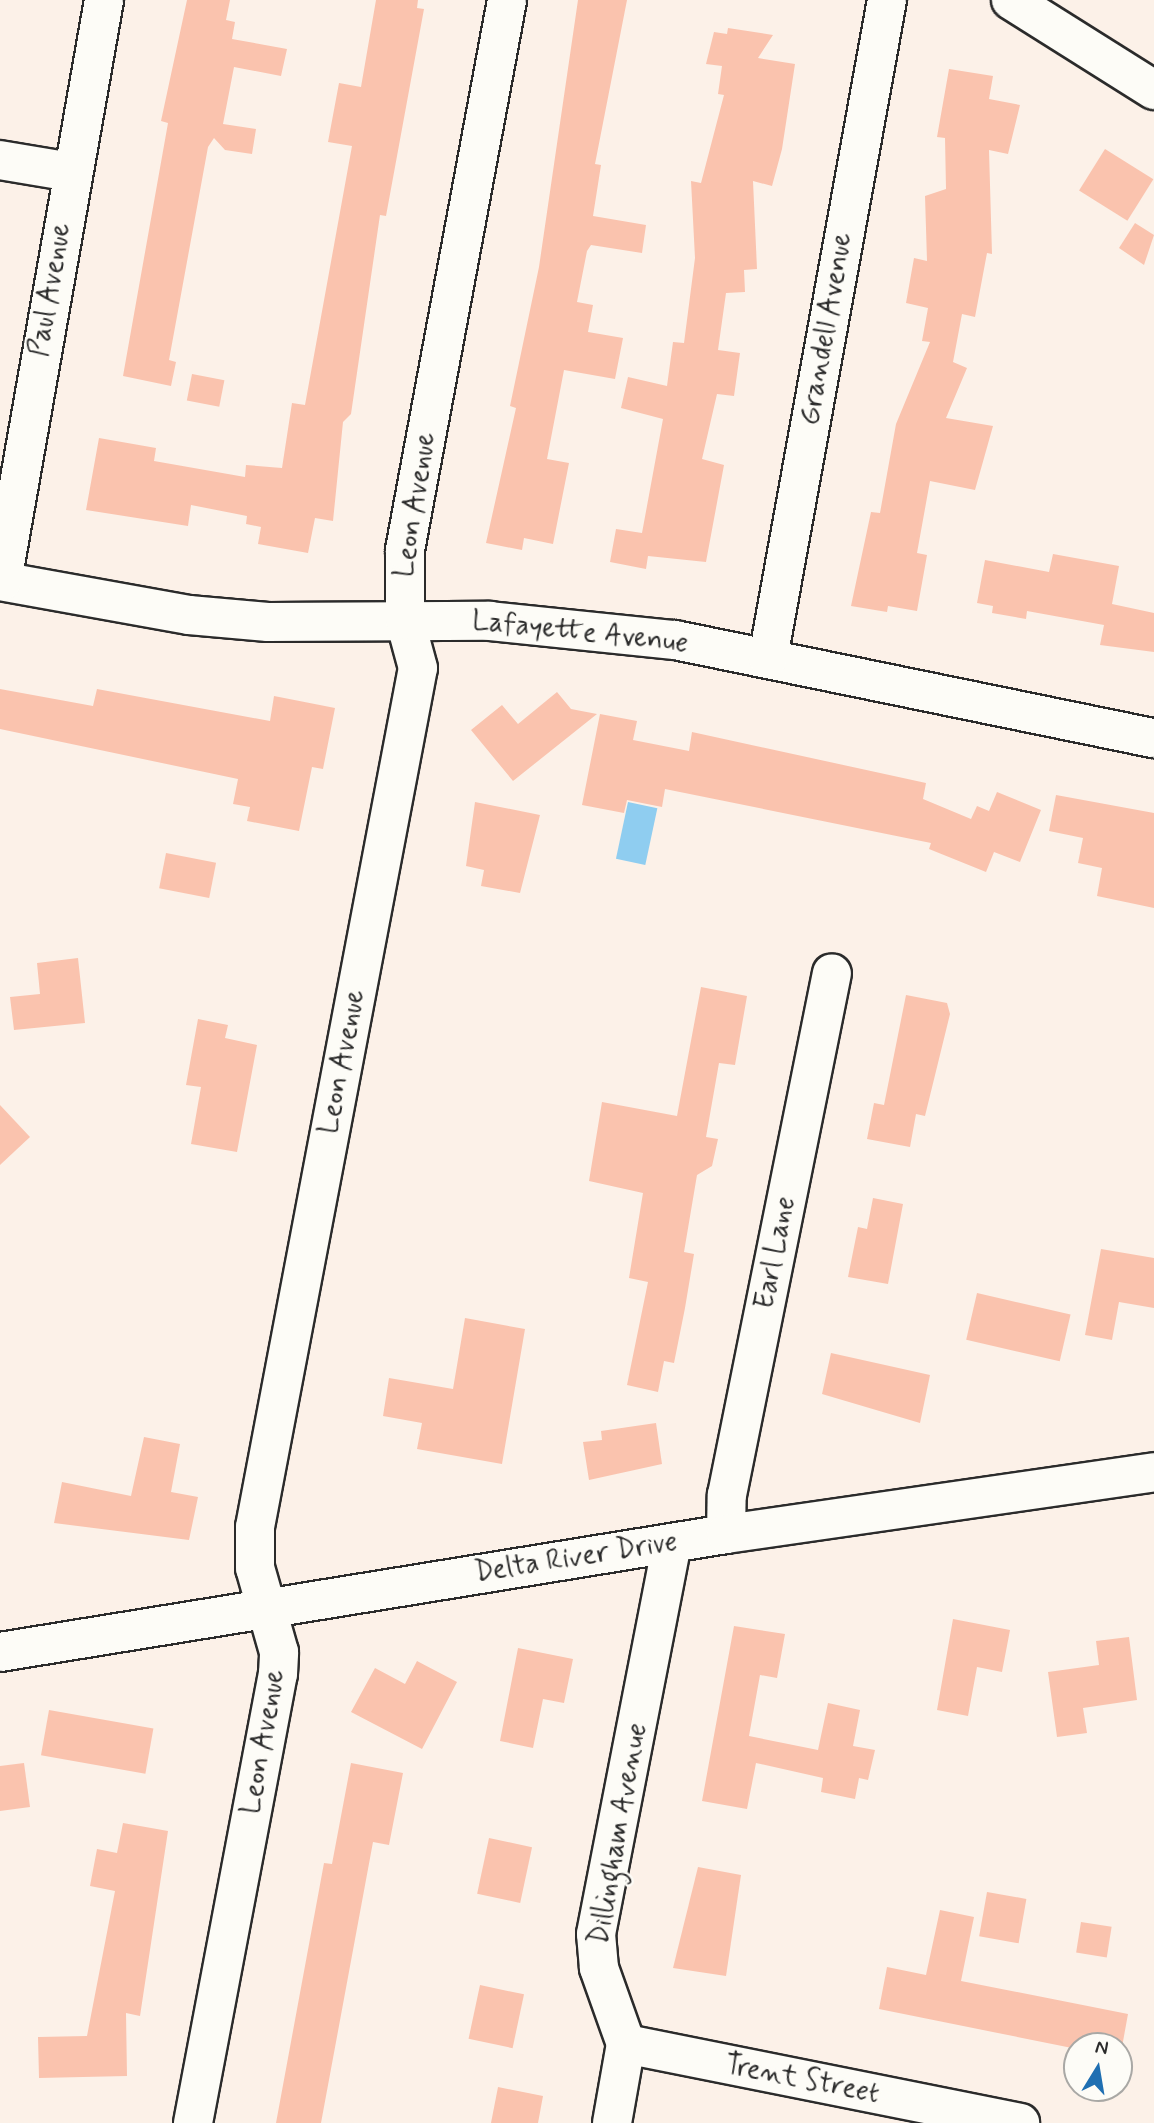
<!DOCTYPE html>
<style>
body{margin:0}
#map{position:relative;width:1154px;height:2123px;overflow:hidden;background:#fcf1e8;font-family:Mynerve,sans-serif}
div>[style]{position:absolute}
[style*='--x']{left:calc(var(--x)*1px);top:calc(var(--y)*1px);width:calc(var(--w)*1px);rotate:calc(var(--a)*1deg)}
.water>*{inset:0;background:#8fcdf0;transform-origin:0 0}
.building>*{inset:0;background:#fac3ae;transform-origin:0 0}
.roads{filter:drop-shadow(2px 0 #2b2b2b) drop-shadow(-2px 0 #2b2b2b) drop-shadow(0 2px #2b2b2b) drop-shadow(0 -2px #2b2b2b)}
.minor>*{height:38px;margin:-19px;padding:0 19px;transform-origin:19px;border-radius:19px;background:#fdfcf7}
.tertiary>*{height:38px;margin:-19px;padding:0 19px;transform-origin:19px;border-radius:19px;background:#fdfcf7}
span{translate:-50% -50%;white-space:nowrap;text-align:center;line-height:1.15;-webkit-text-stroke:5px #fdfcf7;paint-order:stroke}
.street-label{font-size:28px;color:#2b2b2b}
.north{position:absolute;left:1063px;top:2032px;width:70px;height:70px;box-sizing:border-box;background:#fdfcf7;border:2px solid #a9a8a5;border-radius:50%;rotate:11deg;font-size:19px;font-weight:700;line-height:28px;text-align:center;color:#2b2b2b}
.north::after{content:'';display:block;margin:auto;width:24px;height:32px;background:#1f6fb2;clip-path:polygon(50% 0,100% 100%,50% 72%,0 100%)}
</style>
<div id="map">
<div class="water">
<i style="left:628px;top:802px;width:30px;height:58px;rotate:12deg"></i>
</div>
<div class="building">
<i style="clip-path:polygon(187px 0,230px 0,226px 20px,235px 22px,232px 39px,287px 49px,281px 76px,234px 67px,223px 124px,256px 129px,252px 154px,225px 150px,214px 138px,208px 147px,169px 360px,176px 362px,171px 386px,123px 376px,168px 123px,161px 121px)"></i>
<i style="clip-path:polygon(376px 0,418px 0,417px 8px,424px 9px,386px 216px,380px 215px,351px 414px,343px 422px,333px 521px,315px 518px,308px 553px,258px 544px,261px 527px,246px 524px,247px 516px,191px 505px,188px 526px,86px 510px,99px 438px,156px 448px,154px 461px,245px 477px,246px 465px,282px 468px,292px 403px,305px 405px,352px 146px,328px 142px,339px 83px,361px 87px)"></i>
<i style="clip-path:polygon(578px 0,627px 0,595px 164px,601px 165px,593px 216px,646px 225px,642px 253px,591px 245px,587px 251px,577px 302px,593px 305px,588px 332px,623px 338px,615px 379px,564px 370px,547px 459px,569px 463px,553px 544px,524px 538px,522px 550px,486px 543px,516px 408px,510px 406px,539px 267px)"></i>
<i style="clip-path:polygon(728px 28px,773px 35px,758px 58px,795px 64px,782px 149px,772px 186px,753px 181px,757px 269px,744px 270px,745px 292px,726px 293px,718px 350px,740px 353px,734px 396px,717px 394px,702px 459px,724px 465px,706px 562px,648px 556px,646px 569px,610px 562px,616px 529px,642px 533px,663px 419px,621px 408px,628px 377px,667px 386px,673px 342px,684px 343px,695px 258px,691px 181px,701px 183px,724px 95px,718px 94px,722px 66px,706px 64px,714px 32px,727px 34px)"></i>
<i style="clip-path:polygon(949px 69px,993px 76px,989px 99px,1020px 105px,1008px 154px,989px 150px,992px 254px,987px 253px,975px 317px,962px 314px,953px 362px,967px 368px,946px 418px,993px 426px,975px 490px,930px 481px,917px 553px,927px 555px,917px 611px,888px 606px,887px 612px,851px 606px,871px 512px,880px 513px,896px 424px,930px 342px,922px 341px,928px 308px,906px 303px,914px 258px,927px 261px,925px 196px,946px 189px,945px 138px,937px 137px)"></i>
<i style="left:1105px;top:149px;width:57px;height:49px;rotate:32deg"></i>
<i style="clip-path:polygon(1135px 223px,1154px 235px,1144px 265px,1119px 248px)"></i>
<i style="left:192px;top:374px;width:33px;height:27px;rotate:11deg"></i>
<i style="clip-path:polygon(1053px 554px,1119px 566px,1112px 604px,1154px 613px,1154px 652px,1100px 645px,1104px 625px,1027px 611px,1026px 619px,992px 613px,993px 606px,977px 603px,985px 560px,1049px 572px)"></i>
<i style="clip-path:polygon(0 689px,93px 706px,97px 689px,270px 721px,274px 696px,335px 708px,323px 769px,312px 767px,299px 831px,247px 821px,250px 807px,233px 804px,238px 779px,0 729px)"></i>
<i style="clip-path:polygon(557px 692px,571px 709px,597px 714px,513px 781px,471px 730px,502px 705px,518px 724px)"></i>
<i style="clip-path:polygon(600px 714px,637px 721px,633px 740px,689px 751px,692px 732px,926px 783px,923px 799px,971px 819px,977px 806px,989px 811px,997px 792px,1041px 810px,1020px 862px,994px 852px,986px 872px,929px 849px,931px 843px,665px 789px,662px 807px,627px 800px,624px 813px,582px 805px)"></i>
<i style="clip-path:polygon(1056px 795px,1154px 813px,1154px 908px,1097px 896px,1102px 868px,1078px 863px,1083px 838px,1049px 831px)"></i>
<i style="clip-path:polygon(475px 802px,540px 815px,520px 893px,481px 886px,484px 870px,466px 866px)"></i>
<i style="left:166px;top:853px;width:51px;height:36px;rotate:11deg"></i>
<i style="clip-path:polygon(78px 958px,85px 1023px,14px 1030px,10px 997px,40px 994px,37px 963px)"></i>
<i style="clip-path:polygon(701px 987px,747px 996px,735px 1065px,719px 1063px,706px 1137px,718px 1139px,712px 1166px,697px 1175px,684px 1252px,694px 1254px,685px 1308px,674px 1363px,664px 1361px,658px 1392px,627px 1385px,648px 1282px,629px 1278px,643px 1193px,589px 1181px,602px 1102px,677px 1116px)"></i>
<i style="clip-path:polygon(906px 995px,947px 1003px,950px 1014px,925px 1116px,916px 1114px,910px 1147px,867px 1139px,874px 1103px,884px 1105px)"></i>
<i style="clip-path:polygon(198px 1019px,228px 1025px,225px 1038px,257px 1045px,237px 1152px,191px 1144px,201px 1087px,186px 1085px)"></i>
<i style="clip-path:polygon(0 1105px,30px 1137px,0 1165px)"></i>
<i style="clip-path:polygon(873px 1198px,903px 1204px,888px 1284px,848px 1277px,858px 1227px,867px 1229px)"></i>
<i style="clip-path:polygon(1101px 1249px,1154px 1258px,1154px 1308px,1119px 1302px,1112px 1340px,1085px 1335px)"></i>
<i style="left:977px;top:1293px;width:96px;height:48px;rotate:13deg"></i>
<i style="clip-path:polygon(465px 1318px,525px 1329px,502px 1464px,417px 1449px,422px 1423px,383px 1416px,389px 1378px,453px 1389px)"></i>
<i style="clip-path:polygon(831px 1353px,930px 1375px,920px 1423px,822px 1394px)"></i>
<i style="clip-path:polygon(656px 1423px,662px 1464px,589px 1480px,583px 1442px,602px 1440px,601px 1431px)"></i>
<i style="clip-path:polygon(144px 1437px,180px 1444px,171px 1492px,198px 1497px,189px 1540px,54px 1523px,62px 1482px,131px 1496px)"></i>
<i style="clip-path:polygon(953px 1619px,1010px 1630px,1002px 1672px,977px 1667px,968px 1716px,937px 1710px)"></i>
<i style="clip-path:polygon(734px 1626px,785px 1634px,777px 1678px,760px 1675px,749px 1736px,818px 1750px,828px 1703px,860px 1710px,853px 1746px,875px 1750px,868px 1780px,859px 1778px,855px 1799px,821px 1792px,823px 1778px,756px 1763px,747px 1809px,702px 1801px)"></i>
<i style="clip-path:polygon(1129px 1637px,1137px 1700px,1083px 1708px,1087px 1733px,1057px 1737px,1048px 1672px,1099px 1665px,1096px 1641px)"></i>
<i style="clip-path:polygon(518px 1648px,573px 1659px,564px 1703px,543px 1699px,533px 1748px,500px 1741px)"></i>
<i style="clip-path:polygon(417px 1661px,457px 1682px,422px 1749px,351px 1712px,375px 1668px,405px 1684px)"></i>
<i style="left:49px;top:1710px;width:106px;height:46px;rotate:10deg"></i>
<i style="clip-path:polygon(24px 1763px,30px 1807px,0 1811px,0 1766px)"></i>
<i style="clip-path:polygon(351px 1763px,403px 1773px,389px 1845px,373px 1842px,321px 2123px,276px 2123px,324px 1863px,332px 1864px)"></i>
<i style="clip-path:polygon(123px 1823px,168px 1831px,140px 2016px,126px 2013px,127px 2076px,39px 2078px,38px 2037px,87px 2036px,115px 1891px,90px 1886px,97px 1849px,117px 1853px)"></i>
<i style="left:489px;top:1838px;width:44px;height:57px;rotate:12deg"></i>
<i style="clip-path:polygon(698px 1867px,741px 1875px,726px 1976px,673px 1968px)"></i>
<i style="left:987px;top:1892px;width:40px;height:45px;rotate:10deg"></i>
<i style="clip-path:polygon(940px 1910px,974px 1917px,961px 1981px,1128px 2014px,1120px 2058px,1119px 2046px,1077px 2049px,879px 2009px,887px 1967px,926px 1975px)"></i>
<i style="left:1081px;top:1922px;width:31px;height:31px;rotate:9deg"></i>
<i style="left:480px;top:1985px;width:45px;height:55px;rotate:12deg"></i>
<i style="clip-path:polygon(498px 2087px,543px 2096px,538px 2123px,491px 2123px)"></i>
</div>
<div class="roads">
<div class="minor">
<i style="--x:1011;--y:0;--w:169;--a:32.2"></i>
<i style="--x:0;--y:160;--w:73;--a:9.5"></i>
<i style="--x:0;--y:581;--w:192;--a:10.2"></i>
<i style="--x:189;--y:615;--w:79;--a:5.1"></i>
<i style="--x:268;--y:622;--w:222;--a:-0.3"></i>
<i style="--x:490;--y:621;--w:186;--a:5.9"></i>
<i style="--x:675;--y:640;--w:489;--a:11.6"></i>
<i style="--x:2;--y:581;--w:590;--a:-80.04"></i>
<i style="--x:768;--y:658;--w:669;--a:-79.75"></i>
<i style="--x:726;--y:1534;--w:39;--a:-89"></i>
<i style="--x:727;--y:1495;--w:532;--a:-78.63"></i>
<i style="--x:626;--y:2044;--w:402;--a:11.3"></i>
<i style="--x:193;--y:2123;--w:457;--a:-79.3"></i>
<i style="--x:278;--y:1674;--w:22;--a:-87"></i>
<i style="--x:279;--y:1652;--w:87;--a:-105.9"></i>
<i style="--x:255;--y:1568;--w:41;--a:-90"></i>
<i style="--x:255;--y:1527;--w:874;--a:-79.26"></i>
<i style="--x:418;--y:668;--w:50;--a:-105.2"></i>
<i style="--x:405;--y:620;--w:70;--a:-90"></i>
<i style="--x:405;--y:550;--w:559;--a:-79.49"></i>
<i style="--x:612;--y:2123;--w:80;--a:-80"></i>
<i style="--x:626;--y:2044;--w:81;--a:-109.6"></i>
<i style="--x:599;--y:1968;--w:34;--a:-95"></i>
<i style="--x:596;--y:1934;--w:398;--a:-79"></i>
</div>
<div class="tertiary">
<i style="--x:0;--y:1652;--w:736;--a:-9.23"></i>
<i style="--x:726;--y:1534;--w:432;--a:-8.2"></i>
</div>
</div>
<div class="street-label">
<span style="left:51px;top:290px;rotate:-80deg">Paul Avenue</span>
<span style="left:827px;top:329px;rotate:-80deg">Grandell Avenue</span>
<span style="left:416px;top:505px;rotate:-81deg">Leon Avenue</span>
<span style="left:580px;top:633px;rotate:6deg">Lafayette Avenue</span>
<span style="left:343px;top:1062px;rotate:-79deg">Leon Avenue</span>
<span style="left:776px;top:1253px;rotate:-79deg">Earl Lane</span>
<span style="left:576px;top:1558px;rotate:-9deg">Delta River Drive</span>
<span style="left:264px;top:1742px;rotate:-80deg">Leon Avenue</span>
<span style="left:619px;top:1834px;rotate:-80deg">Dillingham Avenue</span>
<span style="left:802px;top:2080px;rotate:11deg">Trent Street</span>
</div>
<div class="north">N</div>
</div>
